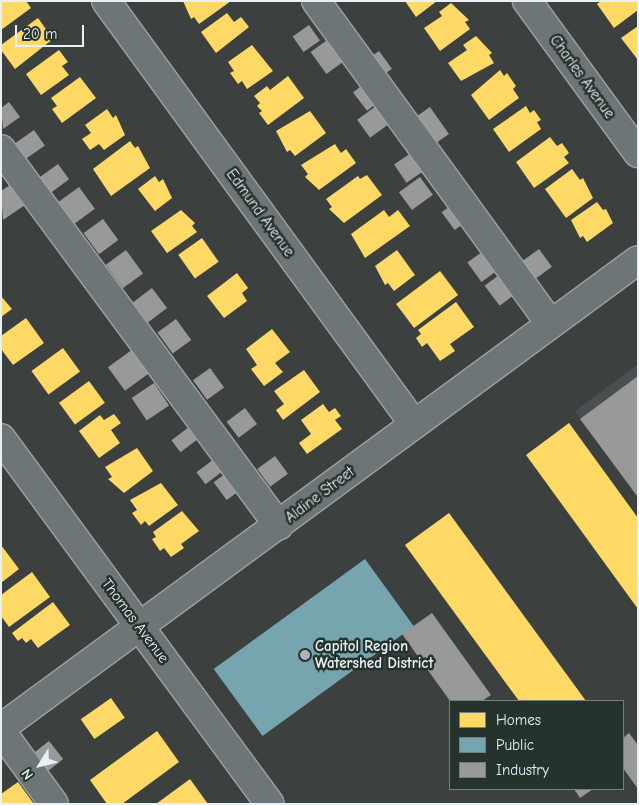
<!DOCTYPE html>
<style>
body{margin:0}
#map{position:relative;width:639px;height:805px;overflow:hidden;background:#3c4140;font-family:"Comic Neue",sans-serif}
div>[style]{position:absolute}
[style*='--x']{left:calc(var(--x)*1px);top:calc(var(--y)*1px);width:calc(var(--w)*1px);rotate:calc(var(--a)*1deg)}
.built>*{inset:0;background:#4a4e50}
.homes>*{inset:0;background:#ffd966;transform-origin:0 0}
.public>*{inset:0;background:#76a5af;transform-origin:0 0}
.industry>*{inset:0;background:#999;transform-origin:0 0}
.roads{filter:drop-shadow(1px 0 #9da1a2) drop-shadow(-1px 0 #9da1a2) drop-shadow(0 1px #9da1a2) drop-shadow(0 -1px #9da1a2)}
.minor>*{height:28px;margin:-14px;padding:0 14px;transform-origin:14px;border-radius:14px;background:#6e7576}
.dots>*{width:14px;height:14px;translate:-50% -50%;box-sizing:border-box;border:2px solid #26332d;border-radius:50%}
span{translate:-50% -50%;white-space:nowrap;text-align:center;line-height:1.15;-webkit-text-stroke:5px #26332d;paint-order:stroke}
.street-label{font-size:15px;color:#e8f1f8}
.poi-label{font-size:15px;color:#e8f1f8;font-weight:700}
.left{translate:0 -50%;text-align:left}
.frame{position:absolute;inset:0;border:2px solid #e8f1f8;pointer-events:none}
.legend{position:absolute;left:449px;top:700px;width:175px;height:90px;box-sizing:border-box;background:#26332d;border:1px solid #747f7e;margin:0;padding:6px 9px;list-style:none;font-size:15px;color:#e8f1f8}
.legend li{display:flex;align-items:center;gap:10px;height:25px}
.legend b{width:25px;border:1px solid #747f7e}
.north{position:absolute;left:15px;top:740px;width:50px;height:50px;-webkit-text-stroke:4px #26332d;paint-order:stroke;rotate:234deg;font-size:14px;font-weight:700;line-height:20px;text-align:center;color:#e8f1f8}
.north::after{content:'';display:block;margin:auto;width:18px;height:22px;background:#e8f1f8;clip-path:polygon(50% 0,100% 100%,50% 72%,0 100%)}
.scale{position:absolute;left:15px;top:25px;width:69px;height:22px;box-sizing:border-box;border:2px solid #e8f1f8;border-top:0;padding-left:6px;font-size:15px;line-height:18px;white-space:nowrap;color:#e8f1f8;-webkit-text-stroke:4px #26332d;paint-order:stroke}
</style>
<div id="map">
<div class="built">
<i style="clip-path:polygon(638px 364px,638px 499px,575px 411px)"></i>
</div>
<div class="homes">
<i style="clip-path:polygon(1px 1px,26px 1px,31px 8px,1px 30px)"></i>
<i style="clip-path:polygon(183px 1px,231px 1px,199px 24px,194px 17px,191px 19px)"></i>
<i style="clip-path:polygon(405px 1px,437px 1px,416px 17px)"></i>
<i style="clip-path:polygon(601px 1px,638px 1px,638px 10px,614px 28px,597px 4px)"></i>
<i style="clip-path:polygon(451px 3px,469px 20px,465px 22px,470px 29px,440px 51px,424px 28px,442px 16px,439px 12px)"></i>
<i style="clip-path:polygon(227px 13px,234px 22px,241px 17px,249px 27px,216px 53px,201px 32px)"></i>
<i style="clip-path:polygon(38px 18px,53px 39px,15px 69px,1px 50px,1px 45px)"></i>
<i style="clip-path:polygon(638px 26px,638px 60px,621px 38px)"></i>
<i style="clip-path:polygon(476px 36px,492px 53px,489px 55px,494px 63px,461px 81px,448px 63px,467px 50px,463px 45px)"></i>
<i style="clip-path:polygon(252px 45px,273px 71px,247px 89px,242px 81px,238px 84px,230px 73px,234px 71px,228px 62px)"></i>
<i style="clip-path:polygon(59px 50px,68px 62px,62px 66px,69px 75px,41px 95px,26px 74px)"></i>
<i style="clip-path:polygon(500px 70px,504px 76px,507px 73px,516px 86px,513px 89px,519px 98px,489px 120px,471px 95px)"></i>
<i style="clip-path:polygon(288px 76px,304px 98px,268px 125px,259px 113px,262px 111px,257px 106px,260px 103px,254px 96px,267px 86px,270px 90px)"></i>
<i style="clip-path:polygon(80px 77px,96px 98px,62px 123px,52px 109px,57px 106px,51px 98px)"></i>
<i style="clip-path:polygon(526px 106px,530px 113px,534px 110px,541px 120px,537px 122px,541px 129px,509px 152px,493px 129px)"></i>
<i style="clip-path:polygon(107px 109px,113px 118px,116px 115px,125px 135px,104px 150px,99px 144px,90px 150px,82px 139px,91px 133px,85px 125px)"></i>
<i style="clip-path:polygon(310px 111px,326px 133px,295px 156px,290px 150px,287px 152px,276px 131px)"></i>
<i style="clip-path:polygon(550px 137px,557px 146px,562px 143px,569px 153px,564px 157px,569px 163px,534px 188px,516px 162px)"></i>
<i style="clip-path:polygon(130px 141px,135px 148px,138px 146px,150px 168px,111px 196px,93px 169px)"></i>
<i style="clip-path:polygon(335px 144px,341px 153px,346px 149px,356px 163px,319px 190px,305px 177px,308px 174px,301px 165px)"></i>
<i style="clip-path:polygon(572px 169px,580px 180px,583px 178px,593px 198px,566px 218px,545px 189px)"></i>
<i style="clip-path:polygon(367px 175px,382px 195px,344px 223px,329px 209px,332px 207px,326px 199px,358px 176px,360px 179px)"></i>
<i style="clip-path:polygon(155px 176px,159px 182px,163px 179px,172px 198px,155px 211px,138px 189px)"></i>
<i style="clip-path:polygon(597px 202px,603px 210px,606px 209px,613px 223px,587px 242px,583px 236px,580px 238px,571px 220px)"></i>
<i style="clip-path:polygon(181px 210px,195px 223px,192px 226px,197px 232px,167px 253px,151px 231px)"></i>
<i style="clip-path:polygon(384px 210px,389px 217px,398px 210px,410px 226px,365px 258px,351px 234px)"></i>
<i style="left:202px;top:238px;width:29px;height:29px;rotate:55deg"></i>
<i style="clip-path:polygon(397px 250px,415px 275px,394px 291px,388px 283px,385px 285px,375px 266px)"></i>
<i style="left:440px;top:271px;width:30px;height:55px;rotate:53deg"></i>
<i style="clip-path:polygon(237px 273px,248px 288px,242px 293px,247px 301px,224px 318px,207px 296px)"></i>
<i style="clip-path:polygon(1px 296px,12px 309px,1px 317px)"></i>
<i style="clip-path:polygon(456px 302px,474px 327px,450px 344px,455px 351px,440px 361px,427px 343px,422px 347px,416px 338px,421px 334px,418px 330px)"></i>
<i style="clip-path:polygon(26px 318px,44px 343px,13px 365px,1px 349px,1px 336px)"></i>
<i style="clip-path:polygon(272px 329px,290px 352px,275px 363px,283px 372px,264px 386px,251px 369px,257px 365px,246px 349px)"></i>
<i style="left:63px;top:348px;width:29px;height:39px;rotate:54deg"></i>
<i style="clip-path:polygon(304px 370px,320px 392px,283px 420px,276px 410px,284px 404px,274px 391px)"></i>
<i style="left:89px;top:381px;width:27px;height:37px;rotate:54deg"></i>
<i style="clip-path:polygon(323px 404px,329px 412px,335px 408px,341px 416px,335px 420px,342px 429px,307px 454px,299px 443px,311px 434px,301px 420px)"></i>
<i style="clip-path:polygon(114px 414px,121px 423px,111px 430px,120px 443px,99px 458px,79px 431px,100px 415px,104px 420px)"></i>
<i style="clip-path:polygon(569px 423px,638px 518px,638px 609px,526px 455px)"></i>
<i style="clip-path:polygon(137px 448px,153px 471px,124px 493px,108px 479px,112px 477px,105px 467px)"></i>
<i style="clip-path:polygon(161px 483px,178px 505px,149px 526px,145px 521px,141px 525px,132px 513px,137px 510px,130px 500px)"></i>
<i style="clip-path:polygon(182px 511px,199px 531px,181px 544px,184px 548px,171px 557px,164px 548px,160px 551px,152px 539px,156px 537px,153px 532px)"></i>
<i style="clip-path:polygon(449px 513px,586px 701px,519px 701px,405px 545px)"></i>
<i style="clip-path:polygon(1px 545px,19px 569px,1px 583px)"></i>
<i style="clip-path:polygon(32px 572px,50px 597px,9px 627px,1px 616px,1px 595px)"></i>
<i style="clip-path:polygon(53px 602px,70px 625px,38px 648px,31px 639px,26px 643px,22px 638px,18px 641px,12px 633px)"></i>
<i style="left:111px;top:698px;width:24px;height:37px;rotate:55deg"></i>
<i style="clip-path:polygon(157px 731px,179px 762px,122px 804px,107px 804px,90px 780px)"></i>
<i style="clip-path:polygon(190px 779px,208px 804px,156px 804px)"></i>
<i style="clip-path:polygon(18px 782px,34px 804px,2px 804px,1px 794px)"></i>
</div>
<div class="public">
<i style="left:365px;top:559px;width:83px;height:187px;rotate:54deg"></i>
</div>
<div class="industry">
<i style="left:309px;top:25px;width:19px;height:20px;rotate:55deg"></i>
<i style="left:330px;top:38px;width:27px;height:24px;rotate:54deg"></i>
<i style="left:379px;top:51px;width:22px;height:16px;rotate:54deg"></i>
<i style="left:364px;top:84px;width:23px;height:14px;rotate:52deg"></i>
<i style="clip-path:polygon(9px 102px,20px 117px,3px 129px,1px 108px)"></i>
<i style="left:379px;top:104px;width:22px;height:27px;rotate:54deg"></i>
<i style="left:430px;top:107px;width:33px;height:23px;rotate:55deg"></i>
<i style="left:34px;top:130px;width:19px;height:26px;rotate:55deg"></i>
<i style="left:414px;top:151px;width:22px;height:24px;rotate:56deg"></i>
<i style="left:58px;top:164px;width:19px;height:24px;rotate:54deg"></i>
<i style="left:420px;top:177px;width:22px;height:26px;rotate:54deg"></i>
<i style="clip-path:polygon(10px 185px,25px 205px,3px 220px,1px 191px)"></i>
<i style="left:79px;top:187px;width:27px;height:26px;rotate:54deg"></i>
<i style="left:453px;top:204px;width:22px;height:14px;rotate:54deg"></i>
<i style="left:103px;top:219px;width:26px;height:24px;rotate:54deg"></i>
<i style="left:486px;top:249px;width:24px;height:23px;rotate:54deg"></i>
<i style="left:539px;top:249px;width:22px;height:21px;rotate:54deg"></i>
<i style="left:126px;top:250px;width:29px;height:25px;rotate:54deg"></i>
<i style="left:503px;top:272px;width:25px;height:23px;rotate:53deg"></i>
<i style="left:152px;top:288px;width:25px;height:24px;rotate:53deg"></i>
<i style="left:176px;top:319px;width:26px;height:23px;rotate:54deg"></i>
<i style="left:133px;top:349px;width:29px;height:31px;rotate:54deg"></i>
<i style="left:210px;top:368px;width:24px;height:21px;rotate:54deg"></i>
<i style="clip-path:polygon(638px 376px,638px 497px,580px 419px)"></i>
<i style="left:154px;top:383px;width:27px;height:27px;rotate:56deg"></i>
<i style="left:245px;top:408px;width:20px;height:23px;rotate:53deg"></i>
<i style="left:189px;top:427px;width:15px;height:22px;rotate:53deg"></i>
<i style="left:275px;top:456px;width:22px;height:22px;rotate:54deg"></i>
<i style="left:214px;top:459px;width:15px;height:22px;rotate:53deg"></i>
<i style="left:225px;top:474px;width:22px;height:14px;rotate:54deg"></i>
<i style="clip-path:polygon(432px 613px,491px 695px,482px 701px,450px 701px,402px 634px)"></i>
<i style="clip-path:polygon(629px 733px,638px 745px,638px 789px,623px 768px,623px 738px)"></i>
<i style="left:49px;top:741px;width:23px;height:25px;rotate:52deg"></i>
<i style="clip-path:polygon(574px 789px,593px 789px,580px 798px)"></i>
</div>
<div class="roads">
<div class="minor">
<i style="--x:106;--y:1;--w:523;--a:53.94"></i>
<i style="--x:316;--y:1;--w:399;--a:54"></i>
<i style="--x:527;--y:1;--w:188;--a:53.9"></i>
<i style="--x:1;--y:149;--w:468;--a:53.6"></i>
<i style="--x:1;--y:438;--w:454;--a:53.7"></i>
<i style="--x:1;--y:728;--w:790;--a:-36.3"></i>
<i style="--x:1;--y:731;--w:90;--a:54"></i>
</div>
</div>
<div class="dots">
<i style="left:305px;top:655px;background:#acb3b8"></i>
</div>
<div class="street-label">
<span style="left:582px;top:77px;rotate:54deg">Charles Avenue</span>
<span style="left:260px;top:213px;rotate:54deg">Edmund Avenue</span>
<span style="left:320px;top:495px;rotate:-37deg">Aldine Street</span>
<span style="left:135px;top:621px;rotate:53deg">Thomas Avenue</span>
</div>
<div class="poi-label">
<span class="left" style="left:315px;top:655px">Capitol Region<br>Watershed District</span>
</div>
<div class="frame"></div>
<ul class="legend">
<li><b style="height:14px;background:#ffd966"></b>Homes</li>
<li><b style="height:14px;background:#76a5af"></b>Public</li>
<li><b style="height:14px;background:#999"></b>Industry</li>
</ul>
<div class="north">N</div>
<div class="scale">20 m</div>
</div>
